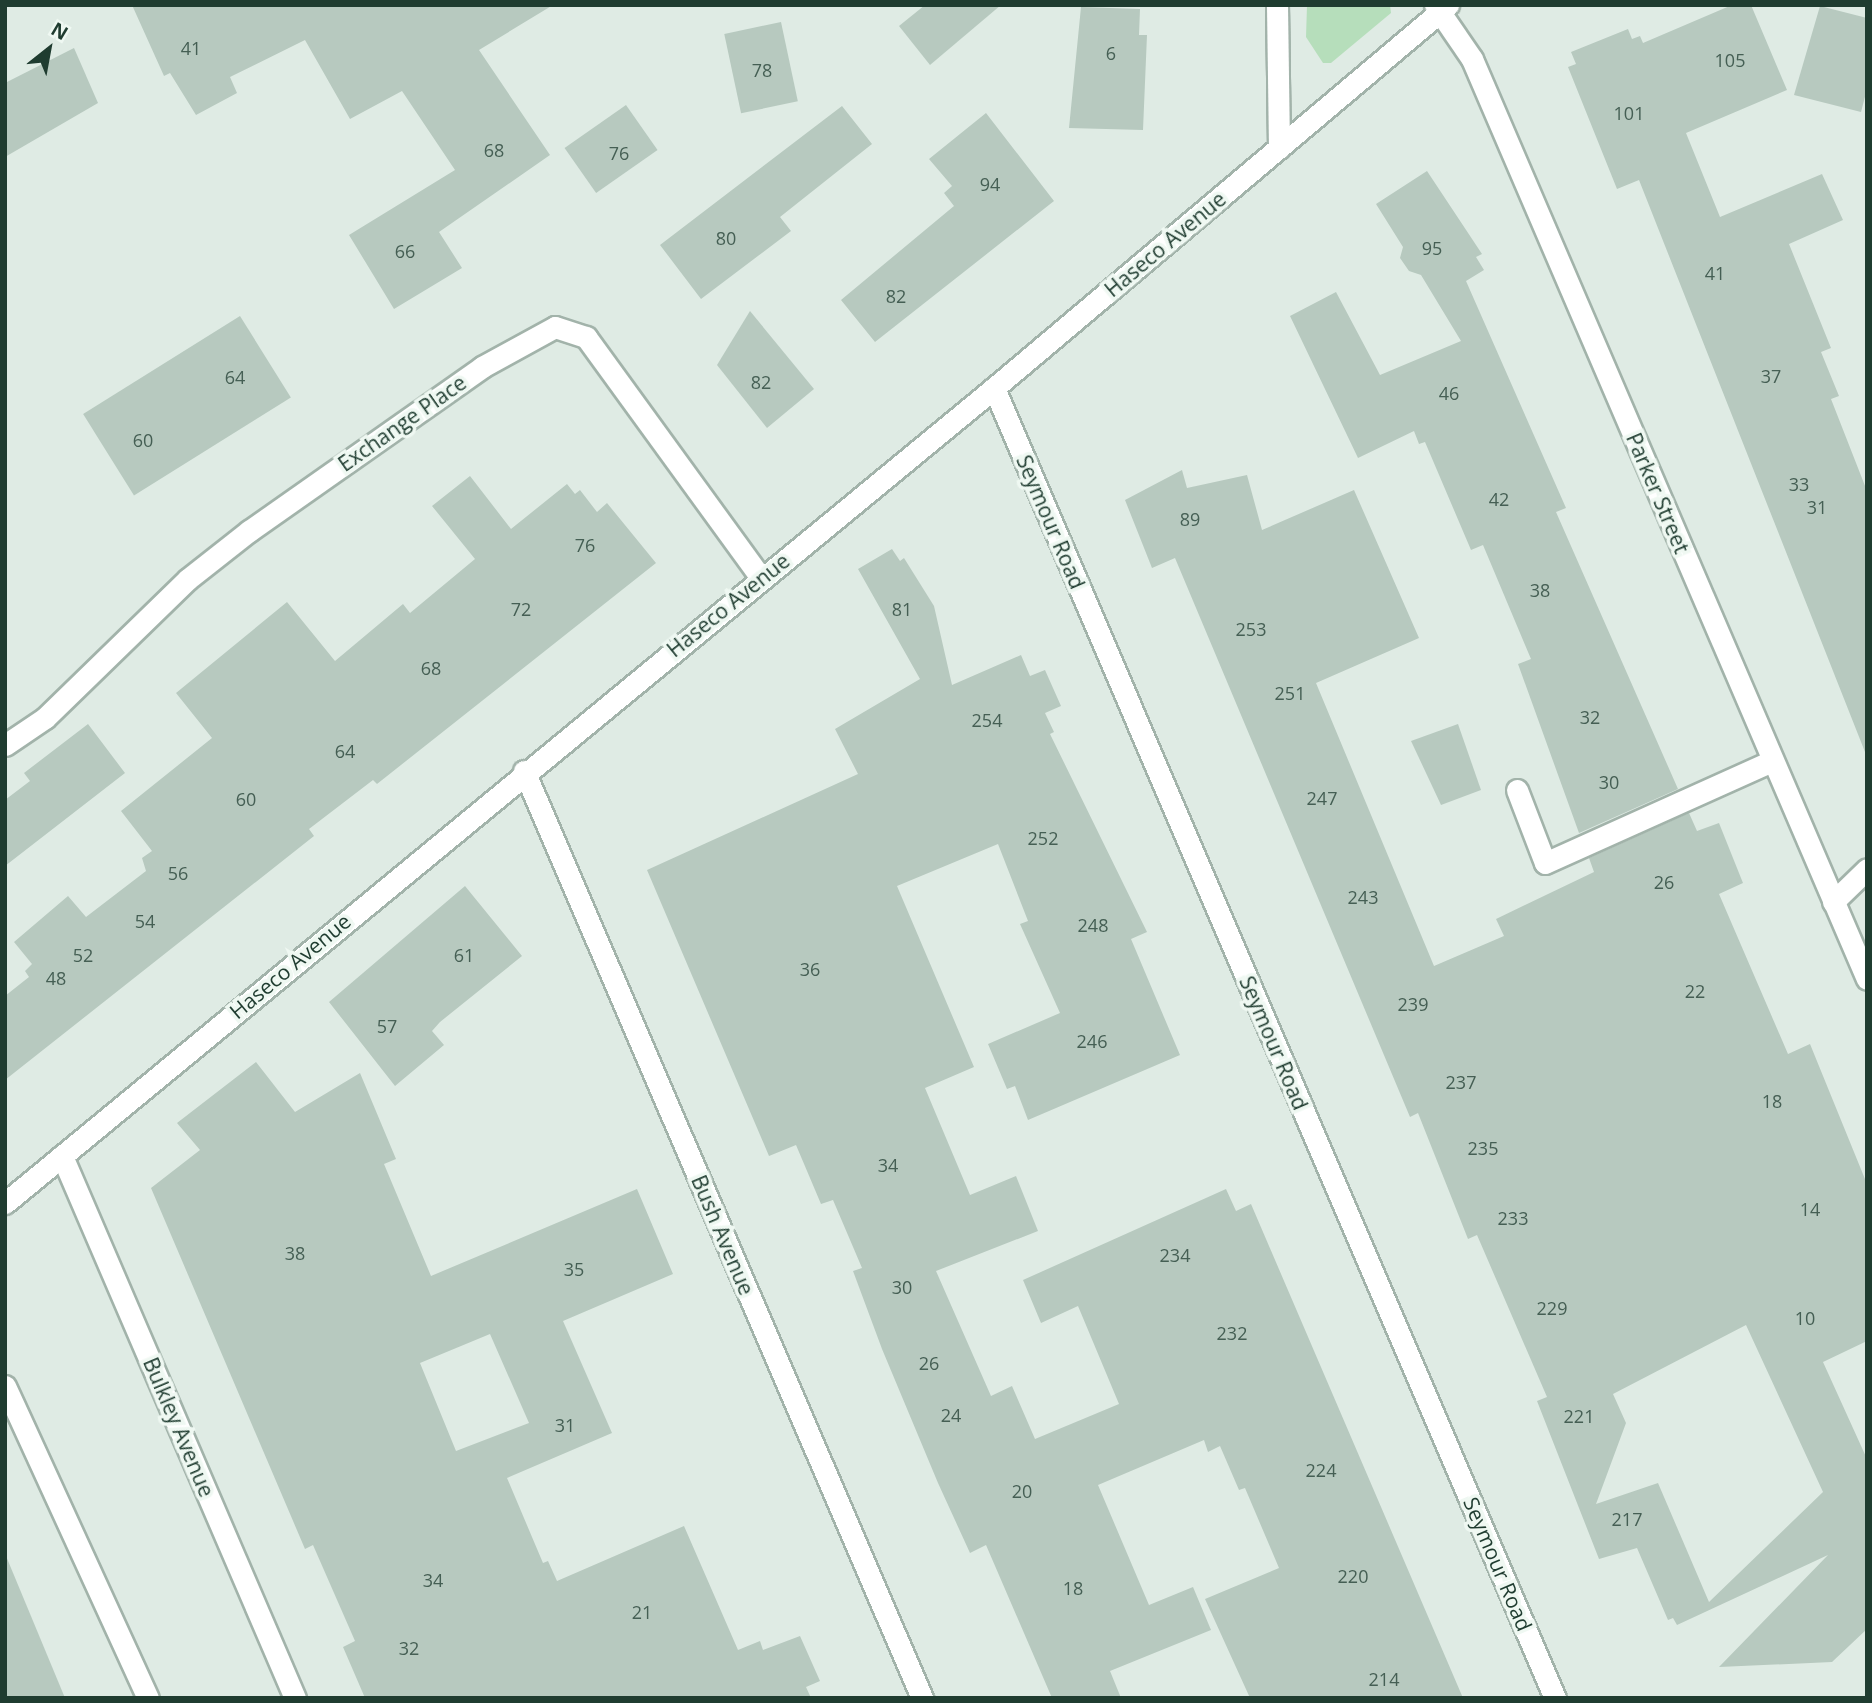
<!DOCTYPE html>
<style>
body{margin:0}
#map{position:relative;width:1872px;height:1703px;overflow:hidden;background:#dfebe4;font-family:"Open Sans",sans-serif}
div>[style]{position:absolute}
[style*='--x']{left:calc(var(--x)*1px);top:calc(var(--y)*1px);width:calc(var(--w)*1px);rotate:calc(var(--a)*1deg)}
.green>*{inset:0;background:#b6debb}
.building>*{inset:0;background:#b7c9bf;transform-origin:0 0}
.roads{filter:drop-shadow(2px 0 #a2b3aa) drop-shadow(-2px 0 #a2b3aa) drop-shadow(0 2px #a2b3aa) drop-shadow(0 -2px #a2b3aa)}
.lane>*{height:21px;margin:-10.5px;padding:0 10.5px;transform-origin:10.5px;border-radius:10.5px;background:#fff}
.street>*{height:21px;margin:-10.5px;padding:0 10.5px;transform-origin:10.5px;border-radius:10.5px;background:#fff}
.secondary>*{height:21px;margin:-10.5px;padding:0 10.5px;transform-origin:10.5px;border-radius:10.5px;background:#fff}
span{translate:-50% -50%;white-space:nowrap;text-align:center;line-height:1.15;-webkit-text-stroke:7px #eff8f2;paint-order:stroke}
.number-label{font-size:18px;color:#455f54}
.number-label span{-webkit-text-stroke-width:0}
.street-label{font-size:21px;color:#1f3c30}
.frame{position:absolute;inset:0;border:7px solid #1f3c30;pointer-events:none}
.north{position:absolute;left:14px;top:14px;width:70px;height:70px;-webkit-text-stroke:5px #eff8f2;paint-order:stroke;rotate:31deg;font-size:19px;font-weight:700;line-height:28px;text-align:center;color:#1f3c30}
.north::after{content:'';display:block;margin:auto;width:24px;height:32px;background:#1f3c30;clip-path:polygon(50% 0,100% 100%,50% 72%,0 100%)}
</style>
<div id="map">
<div class="green">
<i style="clip-path:polygon(1307px 5px,1390px 5px,1391px 13px,1331px 63px,1323px 63px,1306px 37px)"></i>
</div>
<div class="building">
<i style="clip-path:polygon(132px 5px,553px 5px,479px 50px,550px 155px,439px 232px,462px 268px,394px 309px,349px 235px,455px 170px,402px 91px,350px 119px,305px 40px,230px 77px,237px 93px,196px 115px,170px 73px,164px 76px)"></i>
<i style="clip-path:polygon(925px 5px,1001px 5px,930px 65px,899px 26px)"></i>
<i style="clip-path:polygon(1732px 5px,1751px 5px,1787px 90px,1686px 133px,1720px 217px,1822px 174px,1843px 220px,1789px 244px,1831px 348px,1821px 352px,1839px 396px,1831px 399px,1867px 491px,1865px 752px,1639px 180px,1617px 189px,1568px 67px,1576px 64px,1571px 52px,1628px 29px,1632px 39px,1640px 36px,1643px 43px)"></i>
<i style="clip-path:polygon(1820px 6px,1867px 18px,1867px 89px,1861px 112px,1794px 95px)"></i>
<i style="clip-path:polygon(1081px 7px,1140px 9px,1139px 35px,1147px 35px,1143px 130px,1069px 128px)"></i>
<i style="left:781px;top:22px;width:81px;height:58px;rotate:78deg"></i>
<i style="clip-path:polygon(74px 48px,98px 103px,5px 157px,5px 83px)"></i>
<i style="left:626px;top:105px;width:55px;height:75px;rotate:55deg"></i>
<i style="clip-path:polygon(842px 106px,872px 144px,780px 217px,791px 231px,701px 299px,660px 245px)"></i>
<i style="clip-path:polygon(986px 113px,1054px 201px,875px 342px,841px 300px,954px 206px,944px 193px,952px 186px,929px 159px)"></i>
<i style="clip-path:polygon(1427px 171px,1482px 254px,1476px 257px,1484px 270px,1466px 281px,1566px 508px,1556px 512px,1678px 789px,1579px 833px,1518px 664px,1531px 659px,1483px 545px,1471px 550px,1425px 442px,1419px 444px,1414px 431px,1358px 458px,1290px 316px,1336px 292px,1380px 375px,1461px 341px,1421px 275px,1409px 271px,1400px 258px,1403px 247px,1376px 204px)"></i>
<i style="clip-path:polygon(750px 311px,814px 389px,767px 428px,717px 365px)"></i>
<i style="left:240px;top:316px;width:96px;height:185px;rotate:58deg"></i>
<i style="clip-path:polygon(evenodd,1182px 470px,1187px 488px,1247px 475px,1262px 530px,1354px 490px,1419px 638px,1316px 683px,1434px 966px,1504px 936px,1496px 919px,1594px 872px,1589px 858px,1689px 813px,1697px 831px,1719px 823px,1743px 883px,1719px 894px,1788px 1054px,1810px 1044px,1867px 1184px,1867px 1341px,1823px 1362px,1867px 1459px,1867px 1629px,1832px 1662px,1719px 1667px,1828px 1555px,1677px 1625px,1673px 1618px,1668px 1620px,1637px 1548px,1599px 1559px,1537px 1401px,1547px 1397px,1477px 1235px,1468px 1239px,1418px 1113px,1410px 1117px,1175px 558px,1152px 568px,1125px 500px,1182px 470px,1746px 1325px,1823px 1492px,1709px 1602px,1658px 1483px,1596px 1504px,1626px 1423px,1613px 1394px,1746px 1325px)"></i>
<i style="clip-path:polygon(470px 476px,511px 529px,567px 484px,575px 494px,580px 490px,597px 512px,607px 503px,656px 563px,377px 784px,373px 780px,309px 829px,314px 836px,5px 1080px,5px 996px,29px 977px,25px 971px,32px 964px,14px 942px,68px 896px,86px 917px,146px 871px,142px 858px,152px 851px,121px 811px,212px 738px,176px 693px,287px 602px,335px 661px,403px 604px,410px 613px,475px 559px,432px 506px)"></i>
<i style="clip-path:polygon(892px 549px,900px 561px,904px 558px,934px 606px,952px 685px,1021px 655px,1030px 676px,1045px 670px,1061px 706px,1045px 713px,1054px 732px,1050px 734px,1147px 932px,1131px 939px,1180px 1055px,1028px 1120px,1015px 1086px,1007px 1089px,988px 1044px,1060px 1013px,1020px 924px,1028px 921px,998px 844px,897px 886px,974px 1067px,925px 1088px,970px 1195px,1016px 1176px,1038px 1231px,936px 1271px,991px 1396px,1012px 1386px,1035px 1439px,1119px 1404px,1078px 1306px,1041px 1323px,1023px 1280px,1226px 1189px,1236px 1211px,1251px 1204px,1463px 1698px,1250px 1698px,1205px 1599px,1279px 1568px,1245px 1488px,1239px 1490px,1220px 1446px,1208px 1452px,1204px 1440px,1098px 1485px,1149px 1605px,1193px 1587px,1211px 1630px,1110px 1671px,1121px 1698px,1052px 1698px,986px 1545px,970px 1553px,938px 1483px,882px 1349px,853px 1271px,862px 1268px,833px 1200px,821px 1204px,796px 1145px,769px 1156px,647px 870px,858px 774px,835px 729px,920px 679px,858px 569px)"></i>
<i style="clip-path:polygon(88px 724px,125px 773px,5px 866px,5px 800px,30px 781px,24px 773px)"></i>
<i style="clip-path:polygon(1458px 724px,1481px 790px,1441px 805px,1411px 741px)"></i>
<i style="clip-path:polygon(465px 886px,522px 956px,440px 1022px,432px 1031px,444px 1045px,395px 1086px,329px 1002px)"></i>
<i style="clip-path:polygon(evenodd,256px 1062px,295px 1112px,360px 1073px,396px 1159px,384px 1164px,431px 1276px,637px 1189px,673px 1274px,563px 1321px,612px 1433px,507px 1478px,543px 1563px,548px 1561px,557px 1581px,684px 1526px,738px 1650px,760px 1641px,763px 1650px,800px 1636px,820px 1681px,806px 1687px,811px 1698px,365px 1698px,343px 1647px,355px 1641px,313px 1545px,305px 1549px,151px 1188px,200px 1150px,177px 1123px,256px 1062px,490px 1334px,529px 1423px,456px 1451px,420px 1363px,490px 1334px)"></i>
<i style="clip-path:polygon(5px 1556px,6px 1556px,65px 1698px,5px 1698px)"></i>
</div>
<div class="roads">
<div class="lane">
<i style="--x:1517;--y:790;--w:78;--a:69"></i>
<i style="--x:1545;--y:863;--w:249;--a:-24.2"></i>
<i style="--x:5;--y:1386;--w:343;--a:65.4"></i>
</div>
<div class="street">
<i style="--x:1277;--y:5;--w:143;--a:89.2"></i>
<i style="--x:1435;--y:5;--w:65;--a:55.6"></i>
<i style="--x:1472;--y:59;--w:1001;--a:66.76"></i>
<i style="--x:994;--y:388;--w:1425;--a:66.82"></i>
<i style="--x:5;--y:745;--w:48;--a:-34"></i>
<i style="--x:45;--y:718;--w:199;--a:-44.2"></i>
<i style="--x:188;--y:579;--w:78;--a:-38.2"></i>
<i style="--x:249;--y:531;--w:285;--a:-35.1"></i>
<i style="--x:482;--y:367;--w:83;--a:-28.7"></i>
<i style="--x:555;--y:327;--w:33;--a:18"></i>
<i style="--x:586;--y:337;--w:298;--a:54"></i>
<i style="--x:524;--y:771;--w:1009;--a:66.76"></i>
<i style="--x:1833;--y:902;--w:47;--a:-44.1"></i>
<i style="--x:62;--y:1156;--w:590;--a:66.74"></i>
</div>
<div class="secondary">
<i style="--x:5;--y:1203;--w:1282;--a:-39.49"></i>
<i style="--x:994;--y:388;--w:594;--a:-40.15"></i>
</div>
</div>
<div class="number-label">
<span style="left:191px;top:48px">41</span>
<span style="left:1111px;top:53px">6</span>
<span style="left:1730px;top:60px">105</span>
<span style="left:762px;top:70px">78</span>
<span style="left:1629px;top:113px">101</span>
<span style="left:494px;top:150px">68</span>
<span style="left:619px;top:153px">76</span>
<span style="left:990px;top:184px">94</span>
<span style="left:726px;top:238px">80</span>
<span style="left:1432px;top:248px">95</span>
<span style="left:405px;top:251px">66</span>
<span style="left:1715px;top:273px">41</span>
<span style="left:896px;top:296px">82</span>
<span style="left:1771px;top:376px">37</span>
<span style="left:235px;top:377px">64</span>
<span style="left:761px;top:382px">82</span>
<span style="left:1449px;top:393px">46</span>
<span style="left:143px;top:440px">60</span>
<span style="left:1799px;top:484px">33</span>
<span style="left:1499px;top:499px">42</span>
<span style="left:1817px;top:507px">31</span>
<span style="left:1190px;top:519px">89</span>
<span style="left:585px;top:545px">76</span>
<span style="left:1540px;top:590px">38</span>
<span style="left:521px;top:609px">72</span>
<span style="left:902px;top:609px">81</span>
<span style="left:1251px;top:629px">253</span>
<span style="left:431px;top:668px">68</span>
<span style="left:1290px;top:693px">251</span>
<span style="left:1590px;top:717px">32</span>
<span style="left:987px;top:720px">254</span>
<span style="left:345px;top:751px">64</span>
<span style="left:1609px;top:782px">30</span>
<span style="left:1322px;top:798px">247</span>
<span style="left:246px;top:799px">60</span>
<span style="left:1043px;top:838px">252</span>
<span style="left:178px;top:873px">56</span>
<span style="left:1664px;top:882px">26</span>
<span style="left:1363px;top:897px">243</span>
<span style="left:145px;top:921px">54</span>
<span style="left:1093px;top:925px">248</span>
<span style="left:83px;top:955px">52</span>
<span style="left:464px;top:955px">61</span>
<span style="left:810px;top:969px">36</span>
<span style="left:56px;top:978px">48</span>
<span style="left:1695px;top:991px">22</span>
<span style="left:1413px;top:1004px">239</span>
<span style="left:387px;top:1026px">57</span>
<span style="left:1092px;top:1041px">246</span>
<span style="left:1461px;top:1082px">237</span>
<span style="left:1772px;top:1101px">18</span>
<span style="left:1483px;top:1148px">235</span>
<span style="left:888px;top:1165px">34</span>
<span style="left:1810px;top:1209px">14</span>
<span style="left:1513px;top:1218px">233</span>
<span style="left:295px;top:1253px">38</span>
<span style="left:1175px;top:1255px">234</span>
<span style="left:574px;top:1269px">35</span>
<span style="left:902px;top:1287px">30</span>
<span style="left:1552px;top:1308px">229</span>
<span style="left:1805px;top:1318px">10</span>
<span style="left:1232px;top:1333px">232</span>
<span style="left:929px;top:1363px">26</span>
<span style="left:951px;top:1415px">24</span>
<span style="left:1579px;top:1416px">221</span>
<span style="left:565px;top:1425px">31</span>
<span style="left:1321px;top:1470px">224</span>
<span style="left:1022px;top:1491px">20</span>
<span style="left:1627px;top:1519px">217</span>
<span style="left:1353px;top:1576px">220</span>
<span style="left:433px;top:1580px">34</span>
<span style="left:1073px;top:1588px">18</span>
<span style="left:642px;top:1612px">21</span>
<span style="left:409px;top:1648px">32</span>
<span style="left:1384px;top:1679px">214</span>
</div>
<div class="street-label">
<span style="left:1165px;top:244px;rotate:-40deg">Haseco Avenue</span>
<span style="left:402px;top:423px;rotate:-35deg">Exchange Place</span>
<span style="left:1658px;top:493px;rotate:67deg">Parker Street</span>
<span style="left:1051px;top:522px;rotate:67deg">Seymour Road</span>
<span style="left:728px;top:605px;rotate:-39deg">Haseco Avenue</span>
<span style="left:290px;top:966px;rotate:-40deg">Haseco Avenue</span>
<span style="left:1274px;top:1043px;rotate:67deg">Seymour Road</span>
<span style="left:723px;top:1235px;rotate:67deg">Bush Avenue</span>
<span style="left:179px;top:1427px;rotate:67deg">Bulkley Avenue</span>
<span style="left:1498px;top:1564px;rotate:67deg">Seymour Road</span>
</div>
<div class="frame"></div>
<div class="north">N</div>
</div>
